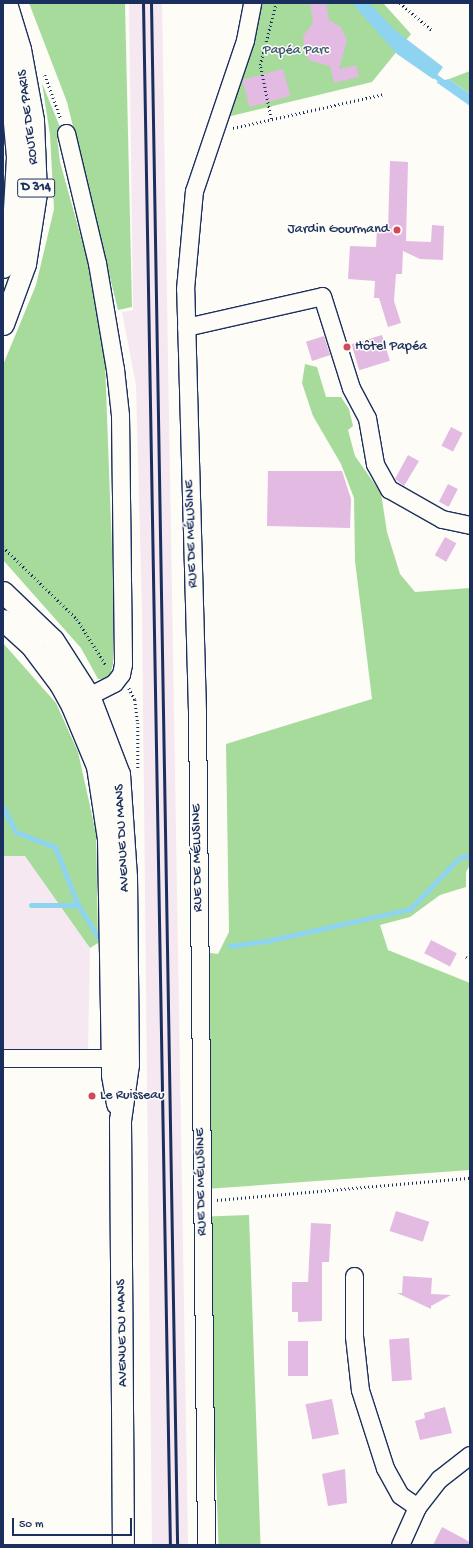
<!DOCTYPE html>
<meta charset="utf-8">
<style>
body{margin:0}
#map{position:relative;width:473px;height:1548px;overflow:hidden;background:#fdfcf7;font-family:"Gochi Hand",sans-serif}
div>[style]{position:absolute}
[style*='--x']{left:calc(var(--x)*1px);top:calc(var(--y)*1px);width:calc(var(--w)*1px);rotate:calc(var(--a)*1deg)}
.built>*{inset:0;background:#f5e8f0}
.green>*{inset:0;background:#a7db9c;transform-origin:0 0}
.water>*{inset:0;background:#8ed4f0}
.stream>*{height:5px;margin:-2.5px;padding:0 2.5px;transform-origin:2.5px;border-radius:2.5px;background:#8ed4f0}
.building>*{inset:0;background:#e3bae1;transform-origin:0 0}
.path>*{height:2.5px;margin-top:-1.25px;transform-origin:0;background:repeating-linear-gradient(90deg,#1b2f5e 0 1px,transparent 0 4px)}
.roads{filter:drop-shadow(1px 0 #1b2f5e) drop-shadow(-1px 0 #1b2f5e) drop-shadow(0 1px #1b2f5e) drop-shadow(0 -1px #1b2f5e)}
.minor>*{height:17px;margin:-8.5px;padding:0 8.5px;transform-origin:8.5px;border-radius:8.5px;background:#fdfcf7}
.major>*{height:21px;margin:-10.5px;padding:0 10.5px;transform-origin:10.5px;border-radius:10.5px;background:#fdfcf7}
.rail>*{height:3px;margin:-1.5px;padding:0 1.5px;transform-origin:1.5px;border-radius:1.5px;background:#1b2f5e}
.dots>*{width:11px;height:11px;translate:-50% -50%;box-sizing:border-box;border:2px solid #fdfcf7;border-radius:50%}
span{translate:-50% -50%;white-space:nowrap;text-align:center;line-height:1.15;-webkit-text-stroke:3px #fdfcf7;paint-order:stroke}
.shield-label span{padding:1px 3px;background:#fdfcf7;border:1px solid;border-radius:3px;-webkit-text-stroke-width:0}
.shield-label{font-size:13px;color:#1b2f5e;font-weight:700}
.park-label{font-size:14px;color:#3e5a6e}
.street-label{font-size:14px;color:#1b2f5e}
.poi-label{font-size:14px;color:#1b2f5e}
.right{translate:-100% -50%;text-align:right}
.left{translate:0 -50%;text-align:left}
.frame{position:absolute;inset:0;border:4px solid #1b2f5e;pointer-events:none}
.scale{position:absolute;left:12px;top:1518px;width:120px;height:18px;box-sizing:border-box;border:2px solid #1b2f5e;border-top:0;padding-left:5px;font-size:12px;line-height:14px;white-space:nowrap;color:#1b2f5e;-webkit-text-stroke:3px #fdfcf7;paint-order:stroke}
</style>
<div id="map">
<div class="built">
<i style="clip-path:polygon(129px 3px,162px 3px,188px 1545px,152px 1545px,142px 610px,136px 385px,122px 312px,133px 310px)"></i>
<i style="clip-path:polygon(3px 855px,27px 856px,90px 948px,88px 1051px,3px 1051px)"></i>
</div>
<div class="green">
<i style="clip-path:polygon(29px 3px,125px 3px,132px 307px,118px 310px,67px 102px)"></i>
<i style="clip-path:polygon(258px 3px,383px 3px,411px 34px,372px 82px,223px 118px)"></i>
<i style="clip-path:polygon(470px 71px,470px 94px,449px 79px)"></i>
<i style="clip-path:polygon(42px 83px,62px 132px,57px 137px,60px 162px,87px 259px,105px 363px,113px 578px,113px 664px,109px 679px,98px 679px,81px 648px,3px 560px,3px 365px,36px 285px,54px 209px,50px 135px)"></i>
<i style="clip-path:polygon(305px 364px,317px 367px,326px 397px,341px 397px,349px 409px,353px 426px,348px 430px,355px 456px,381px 493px,387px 532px,400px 574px,415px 592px,470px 588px,470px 865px,466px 872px,466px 887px,440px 895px,410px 917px,380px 925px,388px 950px,470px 983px,470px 1170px,206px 1189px,204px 952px,218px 954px,229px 932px,226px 744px,372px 699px,355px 561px,354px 498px,341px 464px,313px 416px,302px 383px)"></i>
<i style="clip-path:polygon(3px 643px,56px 703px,78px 752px,96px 833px,98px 943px,90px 948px,25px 856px,3px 856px)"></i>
<i style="left:249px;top:1215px;width:330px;height:42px;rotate:88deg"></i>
</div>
<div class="water">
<i style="clip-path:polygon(352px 3px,369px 3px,396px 31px,443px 67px,436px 77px,433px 79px,397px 54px)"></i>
<i style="clip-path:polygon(449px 79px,470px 94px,470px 106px,436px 82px)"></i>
</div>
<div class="stream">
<i style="--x:431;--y:73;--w:17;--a:36"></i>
<i style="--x:3;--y:807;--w:28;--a:63"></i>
<i style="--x:16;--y:832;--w:42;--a:21"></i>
<i style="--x:55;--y:847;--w:62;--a:68.4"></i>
<i style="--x:31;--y:905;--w:47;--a:0"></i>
<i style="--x:78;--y:905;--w:36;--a:58"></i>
<i style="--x:230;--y:946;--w:37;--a:-8"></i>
<i style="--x:267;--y:941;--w:147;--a:-12.6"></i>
<i style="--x:410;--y:909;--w:71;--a:-46.1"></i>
<i style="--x:459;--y:858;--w:11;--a:-15"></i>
</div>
<div class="building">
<i style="clip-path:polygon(310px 3px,326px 3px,329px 20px,341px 27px,347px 40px,339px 69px,356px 65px,359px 77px,334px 83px,330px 66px,311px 61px,305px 55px,303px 36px,313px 23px)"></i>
<i style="left:283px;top:69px;width:28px;height:42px;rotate:75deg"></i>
<i style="clip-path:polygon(390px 161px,408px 162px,406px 241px,431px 242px,432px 225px,444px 226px,443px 260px,420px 259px,403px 251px,402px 274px,396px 274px,394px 301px,401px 323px,388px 327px,379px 298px,374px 298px,375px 281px,348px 279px,350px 246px,376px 247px,377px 229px,388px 230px)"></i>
<i style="left:382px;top:335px;width:27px;height:32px;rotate:73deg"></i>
<i style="left:324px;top:336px;width:20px;height:19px;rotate:72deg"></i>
<i style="left:451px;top:427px;width:13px;height:21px;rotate:27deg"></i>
<i style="clip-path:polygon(408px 455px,419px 461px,404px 486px,395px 479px)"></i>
<i style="clip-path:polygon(268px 471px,342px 471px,351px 499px,350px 528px,267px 526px)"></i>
<i style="left:448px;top:484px;width:11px;height:20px;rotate:27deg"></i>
<i style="left:445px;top:537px;width:13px;height:21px;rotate:29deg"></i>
<i style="left:431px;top:940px;width:29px;height:15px;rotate:27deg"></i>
<i style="left:396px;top:1211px;width:35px;height:21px;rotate:18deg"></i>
<i style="clip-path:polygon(311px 1223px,331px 1224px,329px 1262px,322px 1262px,322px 1321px,298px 1322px,298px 1312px,292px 1312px,292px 1282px,308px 1282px)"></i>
<i style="clip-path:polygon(403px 1276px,432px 1278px,431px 1294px,451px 1295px,431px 1306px,431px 1309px,397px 1293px,402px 1293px)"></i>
<i style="left:409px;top:1338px;width:42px;height:20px;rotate:86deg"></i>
<i style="left:288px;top:1341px;width:20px;height:35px"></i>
<i style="left:332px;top:1399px;width:36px;height:27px;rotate:79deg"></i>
<i style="clip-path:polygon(445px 1407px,452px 1433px,420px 1440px,415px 1421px,425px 1418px,424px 1413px)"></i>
<i style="clip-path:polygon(345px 1469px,347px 1503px,328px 1506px,322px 1474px)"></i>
<i style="clip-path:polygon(442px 1527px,470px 1542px,470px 1545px,433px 1545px)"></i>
</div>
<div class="path">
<i style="--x:400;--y:3;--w:43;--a:40.3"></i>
<i style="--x:45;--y:75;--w:47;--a:70"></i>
<i style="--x:271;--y:119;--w:55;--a:-101.5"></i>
<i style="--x:260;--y:65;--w:64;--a:-75.5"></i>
<i style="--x:233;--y:128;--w:155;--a:-12.7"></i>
<i style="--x:3;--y:547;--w:103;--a:44.2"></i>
<i style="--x:77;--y:619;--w:54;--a:57.8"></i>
<i style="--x:129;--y:688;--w:13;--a:63"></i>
<i style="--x:135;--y:700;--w:23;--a:83"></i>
<i style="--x:138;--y:723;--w:47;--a:90"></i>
<i style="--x:466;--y:957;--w:4;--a:27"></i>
<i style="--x:217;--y:1200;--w:254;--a:-5"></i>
</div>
<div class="roads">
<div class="minor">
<i style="--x:66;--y:133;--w:134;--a:76.6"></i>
<i style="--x:97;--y:263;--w:108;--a:80.4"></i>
<i style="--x:115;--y:369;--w:46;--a:83.8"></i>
<i style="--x:120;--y:415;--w:249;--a:89.3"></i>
<i style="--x:123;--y:664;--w:10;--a:101"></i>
<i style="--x:121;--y:674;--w:11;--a:128"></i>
<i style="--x:114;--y:683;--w:28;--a:153"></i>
<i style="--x:186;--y:327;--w:139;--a:-12.8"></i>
<i style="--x:322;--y:296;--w:96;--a:72.5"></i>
<i style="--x:351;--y:388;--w:34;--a:62"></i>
<i style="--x:367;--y:418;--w:47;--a:80.1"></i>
<i style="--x:375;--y:464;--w:29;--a:61"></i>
<i style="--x:389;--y:489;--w:61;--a:29.5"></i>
<i style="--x:442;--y:519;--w:29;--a:12"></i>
<i style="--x:3;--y:1058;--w:109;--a:0"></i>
<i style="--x:354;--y:1276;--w:60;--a:90"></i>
<i style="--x:354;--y:1336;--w:54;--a:83.7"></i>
<i style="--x:360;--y:1390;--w:82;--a:72.2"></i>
<i style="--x:385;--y:1468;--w:31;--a:61"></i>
<i style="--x:400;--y:1495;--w:21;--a:35"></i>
<i style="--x:206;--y:1545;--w:834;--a:-90.62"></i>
<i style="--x:197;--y:711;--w:422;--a:-91.6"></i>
<i style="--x:185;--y:289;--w:98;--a:-84.8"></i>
<i style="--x:194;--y:191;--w:159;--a:-71.3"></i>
<i style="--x:245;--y:40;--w:38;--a:-79"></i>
<i style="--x:400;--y:1545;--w:42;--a:-65.9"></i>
<i style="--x:417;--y:1507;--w:36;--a:-52"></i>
<i style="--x:439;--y:1479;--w:39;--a:-38"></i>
</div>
<div class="major">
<i style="--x:3;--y:42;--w:36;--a:79"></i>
<i style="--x:10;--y:77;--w:80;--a:85"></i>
<i style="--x:17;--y:157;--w:70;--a:93.3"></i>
<i style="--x:13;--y:227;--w:41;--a:104"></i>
<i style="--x:3;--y:324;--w:64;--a:-69.9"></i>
<i style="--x:25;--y:264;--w:72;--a:-81.2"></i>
<i style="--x:36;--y:193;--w:73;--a:-92.4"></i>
<i style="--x:33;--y:120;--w:72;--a:-100.4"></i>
<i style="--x:20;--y:49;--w:48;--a:-106.9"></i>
<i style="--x:3;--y:592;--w:69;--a:43.8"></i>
<i style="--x:53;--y:640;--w:67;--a:57.3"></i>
<i style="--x:89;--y:696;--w:84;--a:69"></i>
<i style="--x:119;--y:774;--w:102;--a:86.1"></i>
<i style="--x:126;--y:876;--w:188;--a:89.4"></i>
<i style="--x:128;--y:1064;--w:57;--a:98.1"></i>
<i style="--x:120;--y:1120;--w:425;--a:89.6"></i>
<i style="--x:3;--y:620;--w:36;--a:42"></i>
<i style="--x:30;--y:644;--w:50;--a:53.1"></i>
<i style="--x:60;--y:684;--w:25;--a:61"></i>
<i style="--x:72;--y:706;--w:65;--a:67.4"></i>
<i style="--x:97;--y:766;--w:74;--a:81.4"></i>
<i style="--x:108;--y:839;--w:236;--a:89"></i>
<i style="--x:112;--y:1075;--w:29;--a:80"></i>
</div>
</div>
<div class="rail">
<i style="--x:143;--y:3;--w:1542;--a:89"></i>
<i style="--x:151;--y:3;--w:1542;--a:89.03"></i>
</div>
<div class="dots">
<i style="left:397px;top:230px;background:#d1495b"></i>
<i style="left:347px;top:347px;background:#d1495b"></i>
<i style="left:92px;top:1096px;background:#d1495b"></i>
</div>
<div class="shield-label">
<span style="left:36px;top:188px">D 314</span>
</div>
<div class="park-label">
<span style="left:296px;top:51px">Papéa Parc</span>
</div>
<div class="street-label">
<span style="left:29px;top:117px;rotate:-97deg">ROUTE DE PARIS</span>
<span style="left:192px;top:534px;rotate:-92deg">RUE DE MÉLUSINE</span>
<span style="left:123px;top:838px;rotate:-93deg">AVENUE DU MANS</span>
<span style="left:198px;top:858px;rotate:-91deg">RUE DE MÉLUSINE</span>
<span style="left:202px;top:1182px;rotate:-91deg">RUE DE MÉLUSINE</span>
<span style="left:123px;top:1333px;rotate:-91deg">AVENUE DU MANS</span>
</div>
<div class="poi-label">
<span class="right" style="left:389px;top:230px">Jardin Gourmand</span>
<span class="left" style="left:355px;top:347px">Hôtel Papéa</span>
<span class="left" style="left:100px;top:1096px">Le Ruisseau</span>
</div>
<div class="frame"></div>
<div class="scale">50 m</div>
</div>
